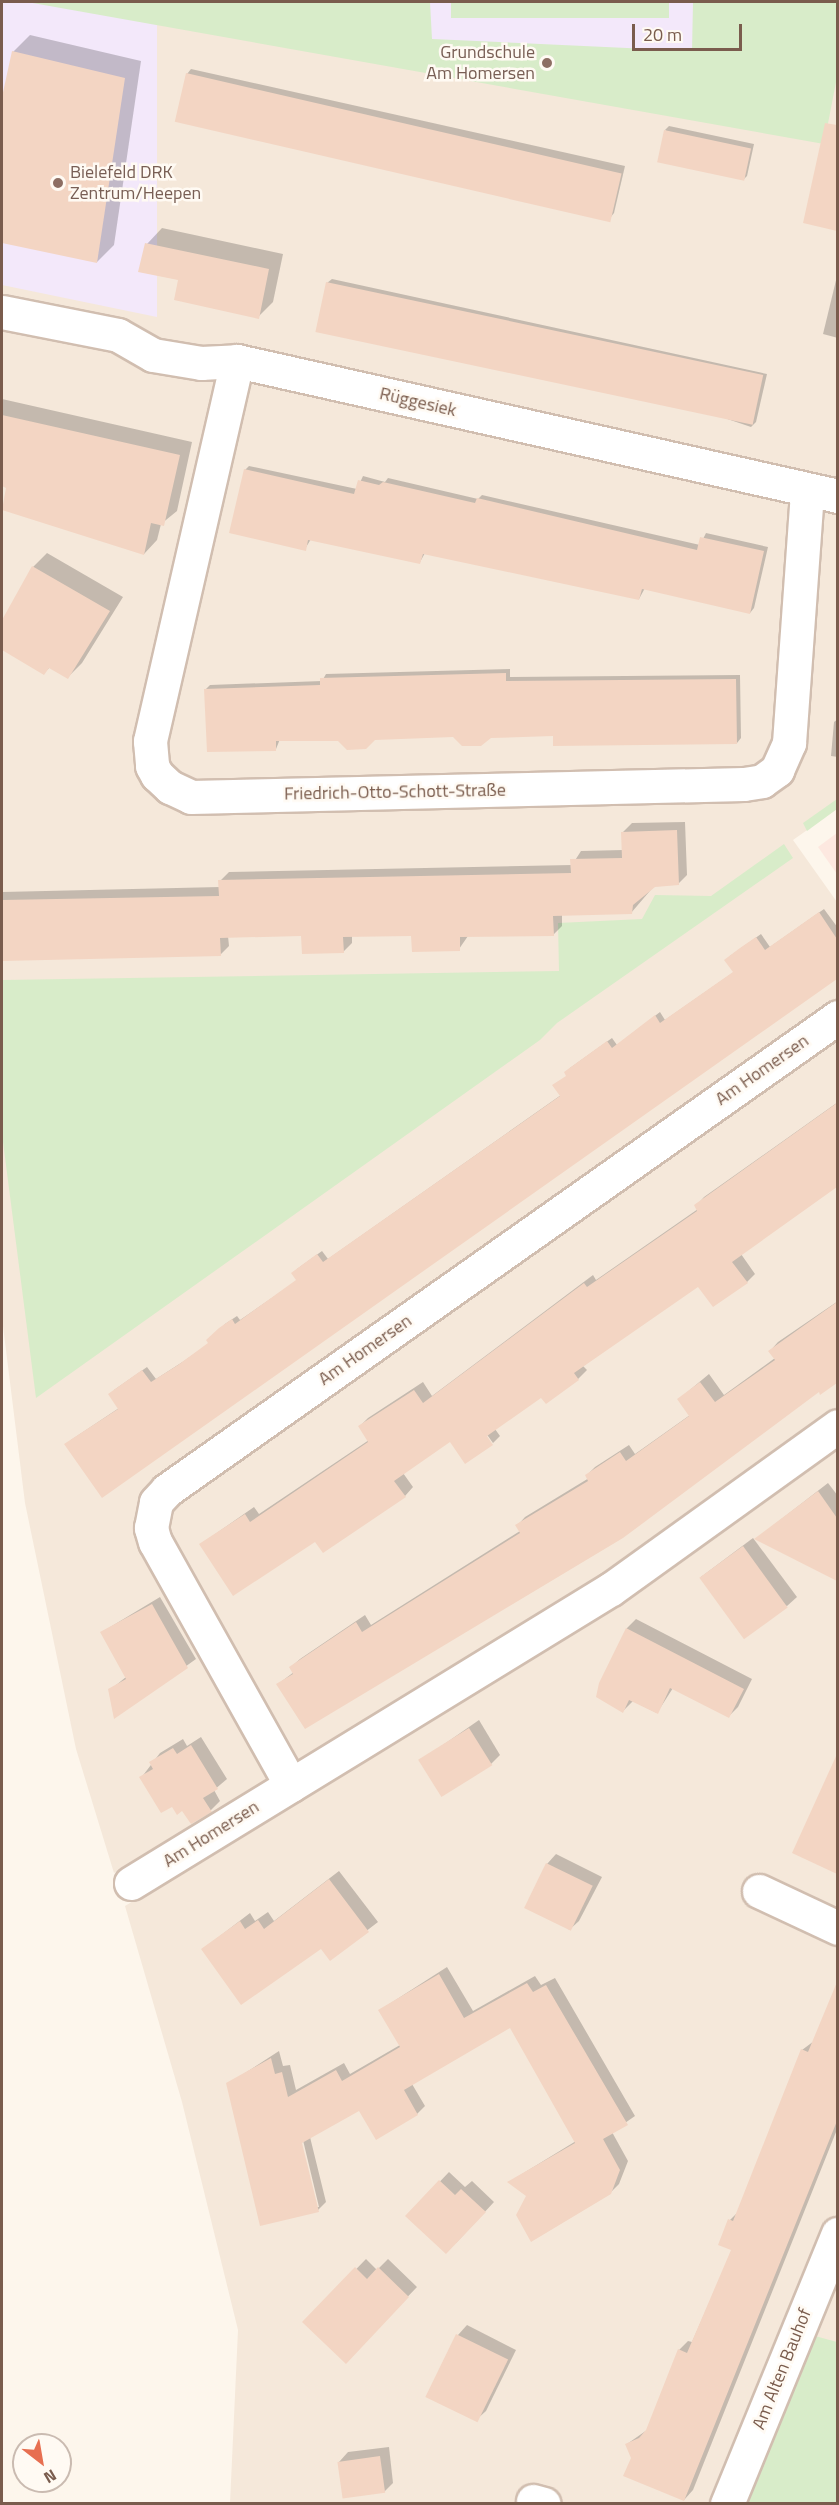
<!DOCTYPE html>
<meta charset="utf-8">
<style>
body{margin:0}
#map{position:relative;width:839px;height:2505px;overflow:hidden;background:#fdf6ec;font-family:"Titillium Web",sans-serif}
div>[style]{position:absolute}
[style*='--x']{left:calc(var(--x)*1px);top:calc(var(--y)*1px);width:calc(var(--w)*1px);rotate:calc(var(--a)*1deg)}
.residential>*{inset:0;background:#f5e8da}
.commercial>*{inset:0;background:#fde8e0}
.education>*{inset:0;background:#f3e8fa}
.green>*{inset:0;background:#d8ecc9;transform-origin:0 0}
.shadow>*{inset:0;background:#0003}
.building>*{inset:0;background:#f3d5c3;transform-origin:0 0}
.roads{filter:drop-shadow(2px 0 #d1beb0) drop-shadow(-2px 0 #d1beb0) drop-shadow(0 2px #d1beb0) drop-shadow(0 -2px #d1beb0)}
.minor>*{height:33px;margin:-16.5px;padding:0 16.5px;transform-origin:16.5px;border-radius:16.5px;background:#fff}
.dots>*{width:16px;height:16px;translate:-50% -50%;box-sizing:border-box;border:3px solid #fffaf3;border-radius:50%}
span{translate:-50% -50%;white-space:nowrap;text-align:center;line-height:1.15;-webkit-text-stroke:5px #fffaf3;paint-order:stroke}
.education-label{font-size:18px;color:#785e54}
.right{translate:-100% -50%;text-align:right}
.left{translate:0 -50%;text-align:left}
.street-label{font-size:18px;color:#7a5c4d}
.frame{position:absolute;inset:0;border:3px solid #7a5c4d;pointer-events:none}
.north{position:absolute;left:12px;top:2433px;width:60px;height:60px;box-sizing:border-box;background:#fffaf3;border:2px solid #cabbb1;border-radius:50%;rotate:149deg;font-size:16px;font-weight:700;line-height:24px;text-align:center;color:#7a5c4d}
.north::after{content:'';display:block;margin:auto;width:21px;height:27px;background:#e76f51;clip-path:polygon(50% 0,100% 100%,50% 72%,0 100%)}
.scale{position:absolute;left:632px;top:24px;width:110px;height:27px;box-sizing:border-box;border:3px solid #7a5c4d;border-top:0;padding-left:8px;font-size:18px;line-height:21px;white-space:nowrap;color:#7a5c4d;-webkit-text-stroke:4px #fffaf3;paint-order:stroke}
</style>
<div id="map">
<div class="residential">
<i style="clip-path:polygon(2px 2px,837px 2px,837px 809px,793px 840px,837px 902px,837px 1407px,608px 1576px,114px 1873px,76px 1749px,25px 1503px,2px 1318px)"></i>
<i style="clip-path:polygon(837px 1447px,837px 2503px,230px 2503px,238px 2330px,182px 2102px,125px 1906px,625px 1599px)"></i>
</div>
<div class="commercial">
<i style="clip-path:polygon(837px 833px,837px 874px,818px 847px)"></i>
</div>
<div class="education">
<i style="clip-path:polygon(2px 2px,720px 2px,719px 124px,157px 24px,157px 317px,2px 285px)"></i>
</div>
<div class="green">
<i style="clip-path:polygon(27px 2px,430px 2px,432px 39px,692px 51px,693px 2px,837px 2px,837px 77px,824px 144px)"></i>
<i style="left:451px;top:2px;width:218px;height:16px"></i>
<i style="clip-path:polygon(837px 799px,837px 809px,807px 831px,803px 823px)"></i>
<i style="clip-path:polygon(784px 844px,793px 858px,557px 1023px,540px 1040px,36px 1398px,2px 1134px,2px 980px,559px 971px,558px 923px,642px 919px,655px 895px,711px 896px)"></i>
<i style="clip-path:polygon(815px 2336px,837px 2342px,837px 2503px,748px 2503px)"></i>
</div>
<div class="shadow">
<i style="clip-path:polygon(30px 35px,141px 61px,114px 245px,97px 262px,2px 242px,2px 104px,13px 52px)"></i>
<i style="clip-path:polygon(191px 69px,625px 166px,614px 213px,610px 218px,187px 74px)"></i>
<i style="clip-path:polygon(669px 126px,754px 144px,747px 176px,743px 180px,665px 130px)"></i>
<i style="clip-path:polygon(820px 170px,838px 174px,838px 229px,805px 222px)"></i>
<i style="clip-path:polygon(162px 228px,283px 254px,273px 302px,258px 317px,180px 279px,147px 244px)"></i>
<i style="clip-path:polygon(838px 272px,838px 338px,823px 334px)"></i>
<i style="clip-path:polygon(332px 279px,767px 374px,756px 422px,751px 427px,327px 283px)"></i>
<i style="clip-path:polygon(2px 399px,192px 442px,177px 511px,161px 524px,157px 540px,144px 554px,2px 485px)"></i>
<i style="clip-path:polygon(249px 466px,357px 489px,363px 476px,385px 482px,388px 478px,478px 499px,482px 495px,700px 545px,706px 533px,768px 547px,754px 608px,750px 613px,645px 588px,639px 599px,425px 553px,420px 562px,311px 539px,305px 549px,245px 470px)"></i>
<i style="clip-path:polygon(47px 553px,123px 597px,82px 663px,68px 677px,50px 667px,44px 673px,2px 648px,2px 623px,33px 567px)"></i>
<i style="clip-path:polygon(510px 669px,510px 677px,740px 675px,741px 738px,737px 743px,554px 735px,280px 739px,276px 749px,206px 689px,210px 685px,322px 681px,326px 674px)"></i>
<i style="clip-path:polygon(838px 719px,838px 757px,831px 756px,834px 722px)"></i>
<i style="clip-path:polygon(685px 822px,687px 875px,678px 884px,655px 885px,631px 913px,562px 915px,562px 926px,553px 935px,468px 936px,459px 949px,412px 934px,352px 936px,352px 943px,343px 952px,303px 934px,228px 936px,229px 946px,220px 955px,2px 960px,2px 892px,220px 887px,220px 881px,229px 872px,572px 865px,581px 851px,623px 850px,623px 832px,632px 823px)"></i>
<i style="clip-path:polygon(824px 909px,838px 928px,838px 977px,102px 1496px,71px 1440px,119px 1408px,114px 1390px,147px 1367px,156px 1379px,184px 1361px,210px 1343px,225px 1324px,237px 1316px,240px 1320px,298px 1280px,297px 1269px,322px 1251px,328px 1259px,561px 1095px,570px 1068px,612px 1038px,617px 1045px,660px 1012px,665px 1020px,734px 972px,730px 956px,761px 934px,770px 947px)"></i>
<i style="clip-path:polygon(838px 1102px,838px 1185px,741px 1254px,755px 1274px,747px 1282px,698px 1285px,583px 1366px,587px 1370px,578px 1379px,546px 1402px,542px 1396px,495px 1429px,500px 1436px,493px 1443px,483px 1429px,450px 1440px,403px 1473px,413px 1487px,405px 1496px,315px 1540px,201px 1544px,254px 1507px,259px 1514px,369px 1440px,360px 1426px,368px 1418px,423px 1382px,432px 1396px,593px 1275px,596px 1280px,698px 1209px,696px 1206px,704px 1197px)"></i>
<i style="clip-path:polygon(838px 1301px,838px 1381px,821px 1393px,819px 1390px,278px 1684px,294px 1672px,291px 1667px,300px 1659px,365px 1615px,371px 1625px,520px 1531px,517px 1526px,525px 1517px,589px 1478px,587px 1475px,595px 1467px,629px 1445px,635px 1454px,690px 1415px,679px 1399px,709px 1374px,724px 1395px,775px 1358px,770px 1351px,778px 1342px)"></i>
<i style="clip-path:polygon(828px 1483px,838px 1496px,835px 1578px,757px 1538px)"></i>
<i style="clip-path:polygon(753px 1538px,797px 1597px,787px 1606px,701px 1577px)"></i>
<i style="clip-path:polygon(160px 1597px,196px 1659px,115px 1717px,110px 1690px,126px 1677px,102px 1632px)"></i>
<i style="clip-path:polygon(636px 1619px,752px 1679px,738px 1707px,729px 1716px,673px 1688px,657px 1713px,633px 1701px,623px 1711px,600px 1684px,627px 1628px)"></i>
<i style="clip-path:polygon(479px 1720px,500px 1755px,491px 1764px,420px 1761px)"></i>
<i style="clip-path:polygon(201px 1737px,227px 1779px,214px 1790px,220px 1801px,211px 1810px,182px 1809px,141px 1778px,160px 1753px,183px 1739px,187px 1746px)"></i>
<i style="clip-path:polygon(829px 1787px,838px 1791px,838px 1873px,794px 1853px)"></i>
<i style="clip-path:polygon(556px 1854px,602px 1877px,579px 1921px,569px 1930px,547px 1864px)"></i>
<i style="clip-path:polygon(339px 1871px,378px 1922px,330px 1959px,321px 1947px,203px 1949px,250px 1913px,255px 1921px,268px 1912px,274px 1921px)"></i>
<i style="clip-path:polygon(evenodd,447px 1967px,473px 2011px,535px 1976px,541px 1985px,555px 1978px,635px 2116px,612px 2132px,628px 2161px,619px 2184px,610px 2193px,528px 2195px,509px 2182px,576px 2141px,510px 2026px,412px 2084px,425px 2106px,417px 2114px,360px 2109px,310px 2137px,326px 2202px,318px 2210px,228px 2084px,279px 2051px,283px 2066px,290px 2065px,296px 2090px,344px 2063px,350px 2074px,400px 2045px,380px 2010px,447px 1967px,299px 2136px,302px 2136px,319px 2207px,316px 2207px,299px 2136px)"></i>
<i style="clip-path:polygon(838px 1982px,838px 2127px,693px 2490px,684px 2500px,633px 2458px,627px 2444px,647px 2430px,679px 2350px,688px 2341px,692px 2342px,733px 2249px,730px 2220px,738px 2212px,802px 2050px,814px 2041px)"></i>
<i style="clip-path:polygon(449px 2172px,465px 2187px,472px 2181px,494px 2202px,456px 2243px,407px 2216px)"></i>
<i style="clip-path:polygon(366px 2259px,377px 2270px,388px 2259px,417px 2287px,345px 2362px,305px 2322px)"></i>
<i style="clip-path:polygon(467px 2325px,516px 2350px,486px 2411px,476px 2420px,427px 2396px,458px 2335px)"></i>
<i style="clip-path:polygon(389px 2447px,393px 2483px,384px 2492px,339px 2462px,348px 2452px)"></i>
</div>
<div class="building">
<i style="clip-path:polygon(12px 51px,125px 78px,97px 263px,2px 243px,2px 97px)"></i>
<i style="left:186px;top:73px;width:447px;height:50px;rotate:13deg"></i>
<i style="clip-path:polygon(825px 123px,837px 125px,837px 231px,803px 223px)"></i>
<i style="left:664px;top:130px;width:89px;height:33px;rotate:12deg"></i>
<i style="clip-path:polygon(145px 243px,269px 269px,259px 319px,174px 300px,178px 280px,138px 272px)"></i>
<i style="left:326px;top:282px;width:447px;height:51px;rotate:12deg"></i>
<i style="clip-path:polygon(2px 415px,180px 455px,164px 526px,151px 523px,144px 555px,2px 510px,6px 488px,2px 486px)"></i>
<i style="clip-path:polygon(244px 469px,354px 494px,358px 480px,379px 485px,383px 482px,475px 503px,477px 498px,697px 550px,700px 537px,764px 551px,750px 614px,642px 589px,639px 600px,423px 554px,420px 564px,308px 540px,306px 551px,229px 533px)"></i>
<i style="clip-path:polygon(32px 566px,110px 611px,68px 679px,49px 668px,44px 675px,2px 650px,2px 620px)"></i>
<i style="clip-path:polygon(506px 673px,506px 681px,736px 679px,737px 744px,553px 746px,553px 736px,491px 738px,481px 746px,462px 746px,453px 737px,375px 740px,366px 749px,347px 750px,338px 741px,276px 741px,276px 751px,207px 752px,204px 689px,320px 685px,320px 678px)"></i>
<i style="clip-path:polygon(677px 830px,679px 885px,655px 887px,633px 905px,632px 914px,553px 916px,554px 936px,460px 937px,460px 951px,412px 952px,411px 936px,343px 937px,344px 953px,302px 954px,301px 936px,220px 938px,221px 956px,2px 961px,2px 900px,219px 896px,218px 880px,571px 873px,570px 859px,622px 858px,621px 832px)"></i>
<i style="clip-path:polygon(819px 912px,837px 939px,837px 979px,102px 1498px,64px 1444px,118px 1409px,108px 1394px,142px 1370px,151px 1382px,178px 1365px,208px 1343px,206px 1340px,219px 1328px,232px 1319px,235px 1324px,296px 1280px,291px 1273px,317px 1254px,323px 1262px,560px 1096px,552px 1085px,566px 1076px,564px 1072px,607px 1041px,612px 1048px,655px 1015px,660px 1023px,733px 972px,724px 960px,740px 948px,756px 937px,765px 950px)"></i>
<i style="clip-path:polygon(837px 1103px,837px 1187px,732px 1262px,748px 1283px,713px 1307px,698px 1287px,574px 1373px,579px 1380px,546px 1404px,541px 1398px,487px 1436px,493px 1445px,465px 1464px,450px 1442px,394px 1481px,406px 1497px,323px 1553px,315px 1542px,233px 1596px,199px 1544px,245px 1514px,250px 1522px,368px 1442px,358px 1426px,414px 1390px,423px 1403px,584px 1283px,587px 1287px,697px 1211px,694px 1205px)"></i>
<i style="clip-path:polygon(837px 1302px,837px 1383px,820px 1395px,819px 1392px,623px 1538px,305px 1729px,276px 1684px,293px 1674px,289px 1667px,356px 1622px,362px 1632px,520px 1533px,515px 1525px,588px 1481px,585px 1475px,620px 1452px,626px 1461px,689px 1416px,677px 1399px,700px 1382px,715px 1402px,775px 1360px,768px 1351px)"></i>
<i style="clip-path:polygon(818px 1491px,837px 1518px,837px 1581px,754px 1539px)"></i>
<i style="left:743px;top:1546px;width:76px;height:54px;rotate:54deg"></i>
<i style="clip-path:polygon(152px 1604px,188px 1668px,114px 1719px,108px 1689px,126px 1679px,100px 1632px)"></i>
<i style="clip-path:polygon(626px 1628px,744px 1689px,729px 1718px,670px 1688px,658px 1714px,629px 1700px,623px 1713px,596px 1697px,599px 1683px)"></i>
<i style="left:469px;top:1728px;width:44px;height:60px;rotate:58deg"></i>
<i style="clip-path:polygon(191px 1745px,218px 1789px,203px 1798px,212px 1812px,191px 1824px,182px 1811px,177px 1815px,172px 1807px,161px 1813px,139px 1777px,153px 1769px,149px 1762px,173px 1748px,177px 1754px)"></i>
<i style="clip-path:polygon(837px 1754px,837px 1874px,792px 1853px)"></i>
<i style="left:546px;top:1863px;width:52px;height:50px;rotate:26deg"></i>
<i style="clip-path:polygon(329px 1879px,369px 1932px,330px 1961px,321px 1949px,241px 2005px,201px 1949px,240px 1921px,245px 1929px,258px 1920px,264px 1929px)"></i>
<i style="clip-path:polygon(439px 1974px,464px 2018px,527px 1983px,533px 1992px,546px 1985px,628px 2125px,603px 2139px,620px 2170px,611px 2194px,531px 2242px,516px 2215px,526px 2196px,507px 2182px,575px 2143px,510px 2028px,404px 2090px,418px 2115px,376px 2140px,359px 2111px,302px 2143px,319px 2212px,260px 2226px,226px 2083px,271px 2058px,275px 2074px,282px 2072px,288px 2097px,336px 2070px,342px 2081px,400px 2047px,378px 2010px)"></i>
<i style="clip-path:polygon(837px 1982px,837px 2121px,684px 2501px,623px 2476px,631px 2458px,625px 2444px,639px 2438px,646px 2430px,678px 2349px,687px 2353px,731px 2250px,718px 2245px,728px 2219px,733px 2221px,801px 2049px,808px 2052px)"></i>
<i style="clip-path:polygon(439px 2180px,455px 2195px,461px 2189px,486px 2212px,446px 2254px,405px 2216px)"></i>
<i style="clip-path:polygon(355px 2267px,367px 2279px,378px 2267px,409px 2297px,346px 2364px,302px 2322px)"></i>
<i style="left:456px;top:2334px;width:58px;height:70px;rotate:26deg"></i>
<i style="left:380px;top:2456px;width:37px;height:43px;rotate:82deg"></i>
</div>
<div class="roads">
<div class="minor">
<i style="--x:2;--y:312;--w:118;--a:11.2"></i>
<i style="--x:118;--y:335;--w:40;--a:29.7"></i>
<i style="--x:153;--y:355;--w:49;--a:9.5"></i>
<i style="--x:201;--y:363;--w:36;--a:-3"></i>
<i style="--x:237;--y:361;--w:616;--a:12.66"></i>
<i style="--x:237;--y:361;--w:390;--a:102.9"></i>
<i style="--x:150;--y:741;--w:25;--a:85"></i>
<i style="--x:152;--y:766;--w:10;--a:61"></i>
<i style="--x:157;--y:775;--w:18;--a:43"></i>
<i style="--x:170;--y:787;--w:23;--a:25"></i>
<i style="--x:191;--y:797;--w:553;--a:-1.35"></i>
<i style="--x:744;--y:784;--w:18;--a:-9"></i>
<i style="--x:762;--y:781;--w:19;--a:-36"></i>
<i style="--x:777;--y:770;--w:30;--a:-66"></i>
<i style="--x:789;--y:743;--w:254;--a:-85.9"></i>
<i style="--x:291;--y:1785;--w:278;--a:-119.2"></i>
<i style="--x:155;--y:1542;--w:15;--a:-106"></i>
<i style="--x:151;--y:1528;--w:26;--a:-79"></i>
<i style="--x:156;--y:1502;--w:16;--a:-47"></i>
<i style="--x:167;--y:1490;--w:821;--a:-35.18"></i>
<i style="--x:131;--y:1883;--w:563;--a:-31.49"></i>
<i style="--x:611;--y:1589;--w:279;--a:-35.7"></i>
<i style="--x:759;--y:1891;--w:87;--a:25.1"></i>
<i style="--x:533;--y:2501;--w:11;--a:15"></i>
<i style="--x:727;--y:2504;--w:292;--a:-67.7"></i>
</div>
</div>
<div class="dots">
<i style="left:547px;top:63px;background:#8d6e63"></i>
<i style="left:58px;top:183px;background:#8d6e63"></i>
</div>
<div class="education-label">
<span class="right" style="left:535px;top:63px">Grundschule<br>Am Homersen</span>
<span class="left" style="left:70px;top:183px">Bielefeld DRK<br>Zentrum/Heepen</span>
</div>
<div class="street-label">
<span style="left:418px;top:402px;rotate:13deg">Rüggesiek</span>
<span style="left:395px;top:792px;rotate:-1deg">Friedrich-Otto-Schott-Straße</span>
<span style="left:762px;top:1070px;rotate:-35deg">Am Homersen</span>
<span style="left:365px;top:1350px;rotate:-35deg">Am Homersen</span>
<span style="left:211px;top:1834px;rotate:-32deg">Am Homersen</span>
<span style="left:782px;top:2369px;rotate:-68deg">Am Alten Bauhof</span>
</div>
<div class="frame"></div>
<div class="north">N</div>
<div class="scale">20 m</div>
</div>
